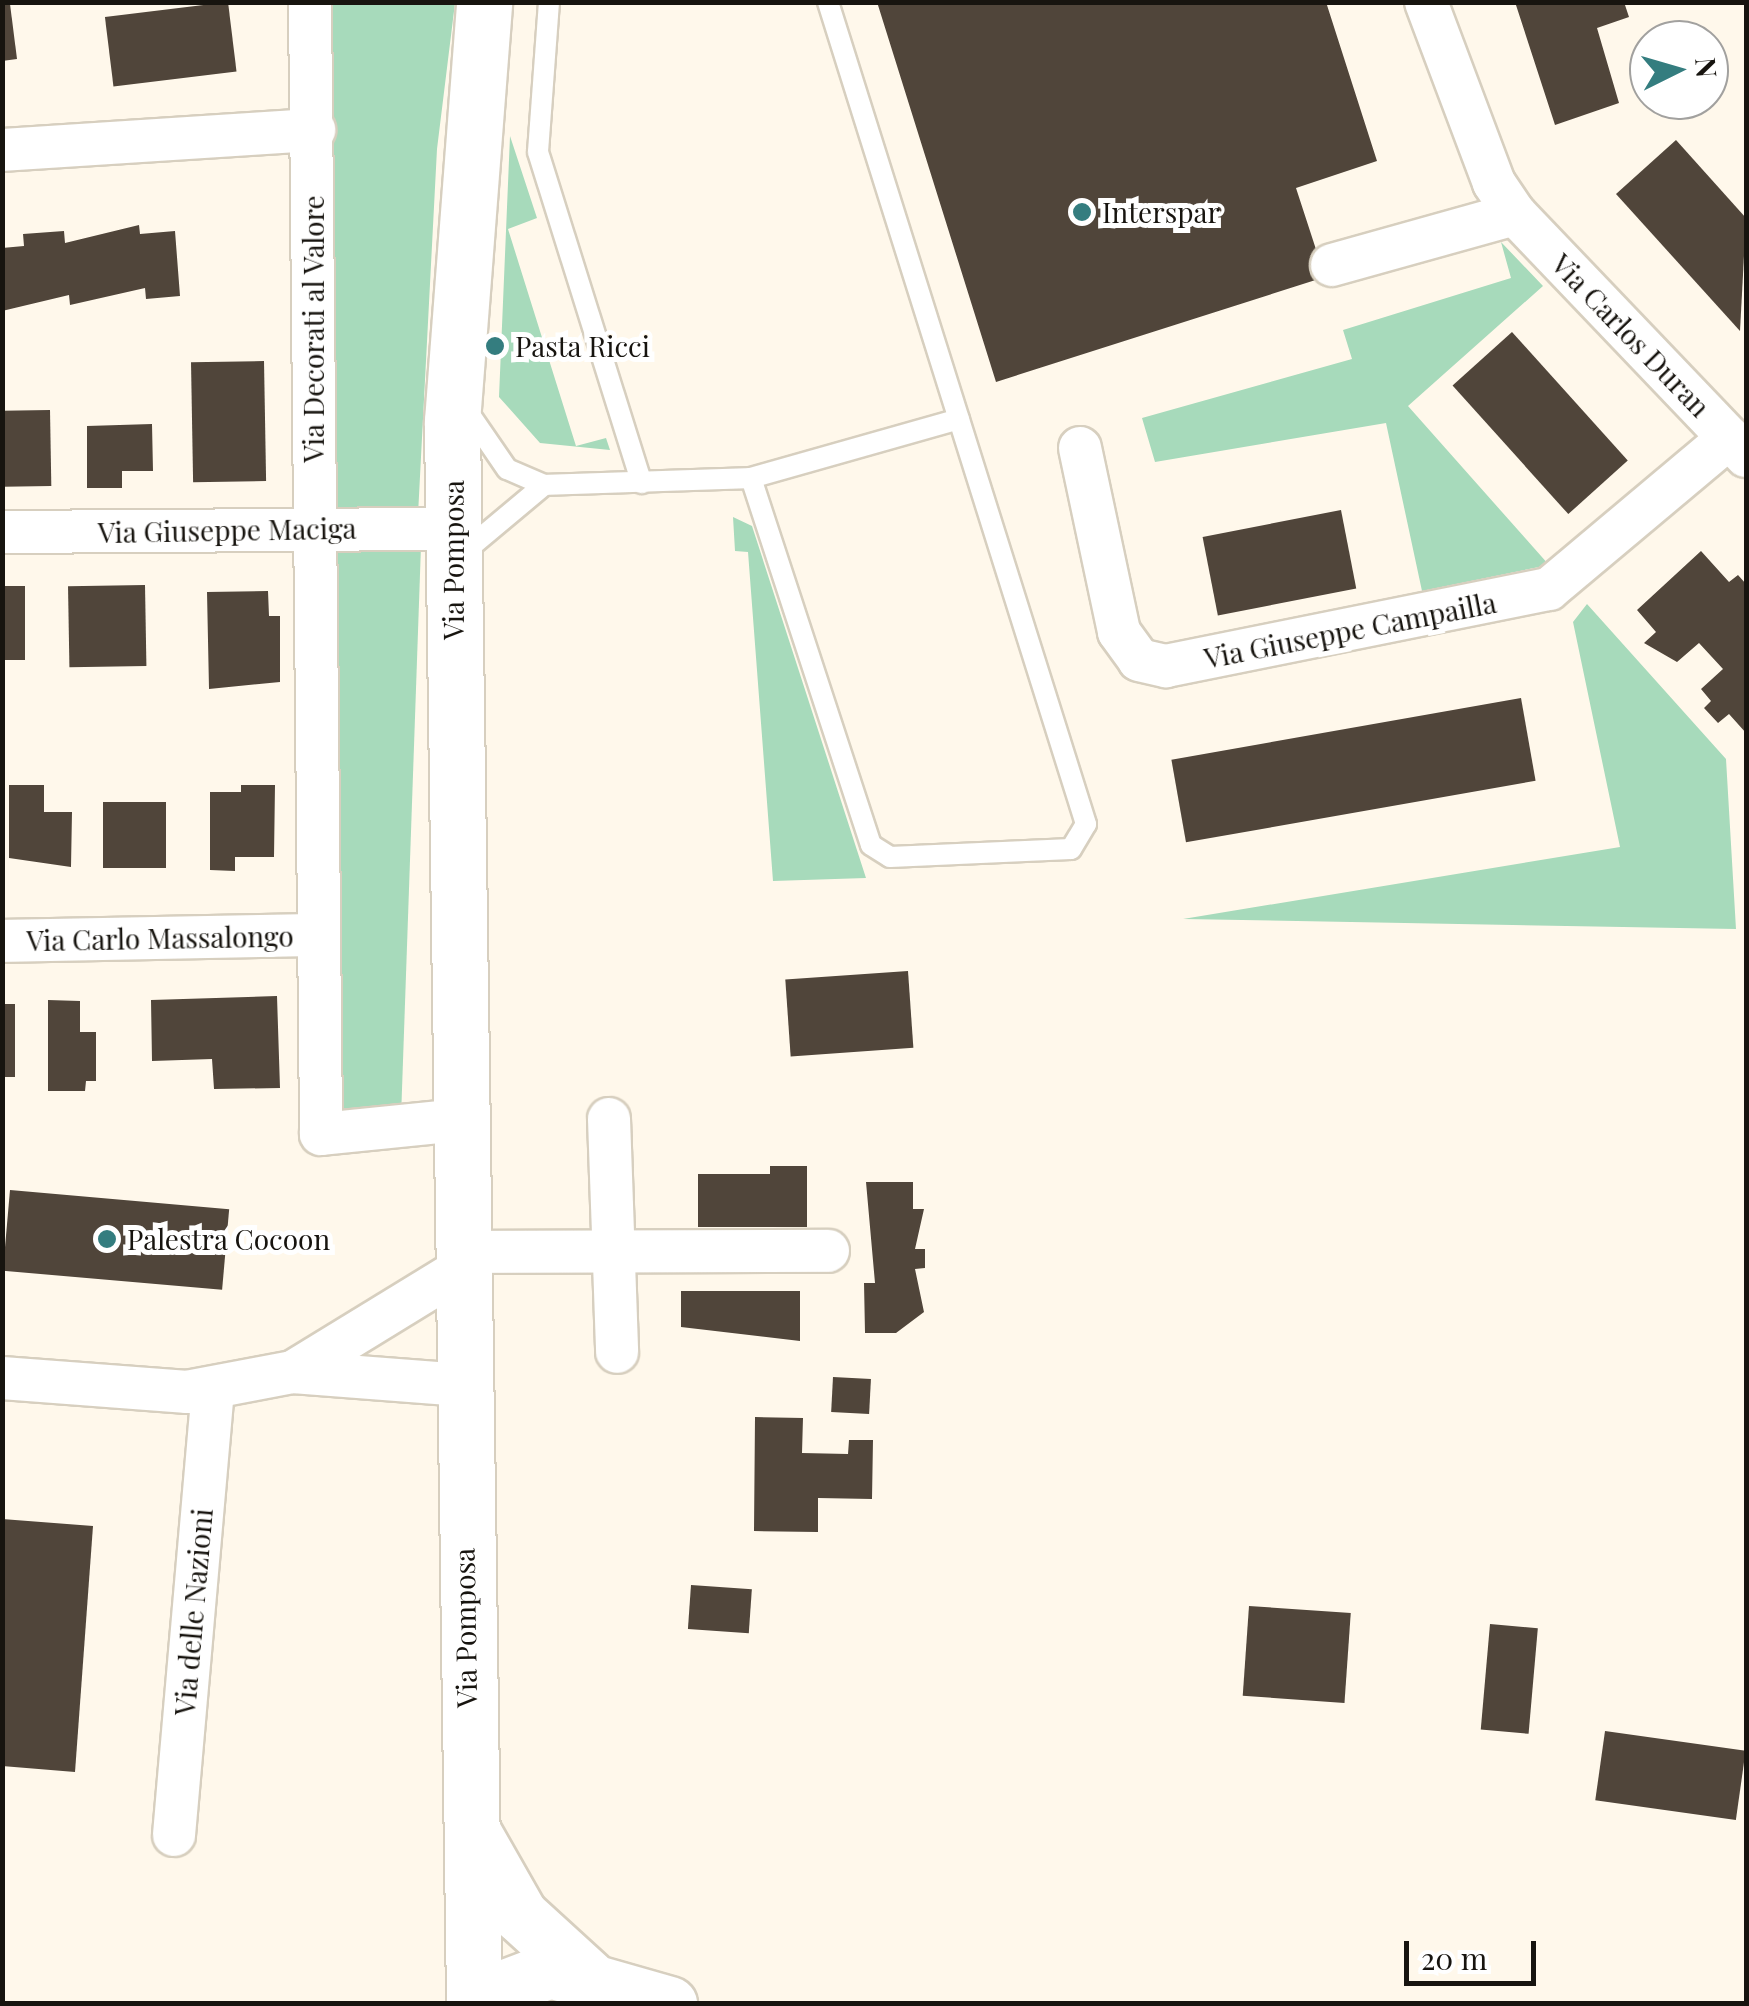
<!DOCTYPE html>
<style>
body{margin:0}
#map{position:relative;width:1749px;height:2006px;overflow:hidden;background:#fff8eb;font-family:"Playfair Display",serif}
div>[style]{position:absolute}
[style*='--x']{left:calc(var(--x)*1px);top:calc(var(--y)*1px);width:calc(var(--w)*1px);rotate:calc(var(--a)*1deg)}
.green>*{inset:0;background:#a7dabb;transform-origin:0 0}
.building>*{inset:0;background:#50453a;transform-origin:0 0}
.roads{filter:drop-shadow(2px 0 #d7cfbf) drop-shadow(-2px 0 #d7cfbf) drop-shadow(0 2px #d7cfbf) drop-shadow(0 -2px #d7cfbf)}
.service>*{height:20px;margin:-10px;padding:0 10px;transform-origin:10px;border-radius:10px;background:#fff}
.minor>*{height:42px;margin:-21px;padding:0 21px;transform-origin:21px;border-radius:21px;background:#fff}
.secondary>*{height:55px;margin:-27.5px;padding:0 27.5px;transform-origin:27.5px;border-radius:27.5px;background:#fff}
.primary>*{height:55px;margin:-27.5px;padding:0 27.5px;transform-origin:27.5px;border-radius:27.5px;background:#fff}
.dots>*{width:28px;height:28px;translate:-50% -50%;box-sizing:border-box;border:5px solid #fff;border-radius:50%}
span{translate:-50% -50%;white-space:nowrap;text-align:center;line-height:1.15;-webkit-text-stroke:10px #fff;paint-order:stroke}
.poi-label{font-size:28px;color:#17140f}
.left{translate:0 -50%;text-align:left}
.street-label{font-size:28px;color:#17140f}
.frame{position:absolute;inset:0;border:5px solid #17140f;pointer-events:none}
.north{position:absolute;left:1629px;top:20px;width:100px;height:100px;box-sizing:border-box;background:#fff;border:2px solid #a2a19f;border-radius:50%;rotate:85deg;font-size:28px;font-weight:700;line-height:40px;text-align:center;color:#17140f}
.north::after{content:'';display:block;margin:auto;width:35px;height:45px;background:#347d7f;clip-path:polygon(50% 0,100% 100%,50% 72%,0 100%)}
.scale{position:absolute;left:1404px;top:1941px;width:132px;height:45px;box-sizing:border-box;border:5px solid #17140f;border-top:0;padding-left:12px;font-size:30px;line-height:35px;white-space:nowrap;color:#17140f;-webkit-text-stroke:8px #fff;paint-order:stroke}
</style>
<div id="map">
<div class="green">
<i style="clip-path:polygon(327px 3px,455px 3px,437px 149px,418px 515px,334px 515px)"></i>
<i style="clip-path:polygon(510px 136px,537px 218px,508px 229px,576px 446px,606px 438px,610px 450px,540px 443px,499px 397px)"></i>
<i style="clip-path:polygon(1501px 242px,1543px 286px,1408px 406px,1549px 565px,1422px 591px,1386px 423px,1155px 462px,1142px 418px,1352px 359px,1343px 330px,1511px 278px)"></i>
<i style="clip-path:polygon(733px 517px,752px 526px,866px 878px,773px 881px,748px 552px,735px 551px)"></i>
<i style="left:337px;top:544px;width:84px;height:577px;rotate:2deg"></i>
<i style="clip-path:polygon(1587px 604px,1726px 759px,1736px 929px,1183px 919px,1620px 847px,1573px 622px)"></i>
</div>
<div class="building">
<i style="left:228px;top:2px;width:70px;height:124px;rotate:83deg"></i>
<i style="clip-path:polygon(877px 2px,1326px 2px,1377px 161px,1296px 188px,1325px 277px,996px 382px)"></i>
<i style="clip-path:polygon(1515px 2px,1624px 2px,1629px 17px,1597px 28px,1619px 103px,1555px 125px)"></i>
<i style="clip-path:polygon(10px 4px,17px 59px,2px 61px,2px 5px)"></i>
<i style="clip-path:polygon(1676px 140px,1746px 218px,1740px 331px,1616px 194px)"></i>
<i style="clip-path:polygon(139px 225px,140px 234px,175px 231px,180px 296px,146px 299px,145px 288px,70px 305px,69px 295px,2px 311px,2px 248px,24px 246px,23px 234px,64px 231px,65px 243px)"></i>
<i style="left:1512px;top:332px;width:173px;height:80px;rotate:48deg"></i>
<i style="left:264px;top:361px;width:120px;height:73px;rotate:89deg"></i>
<i style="left:50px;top:410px;width:76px;height:48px;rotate:89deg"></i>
<i style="clip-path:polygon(152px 424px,153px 471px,122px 471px,122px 488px,87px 488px,87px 426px)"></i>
<i style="left:1341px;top:510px;width:80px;height:141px;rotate:79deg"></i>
<i style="clip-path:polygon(1701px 551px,1729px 582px,1738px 575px,1746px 584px,1746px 733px,1729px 714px,1718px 723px,1704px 708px,1711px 701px,1701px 689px,1723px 669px,1699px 643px,1677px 662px,1644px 643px,1656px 632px,1637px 610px)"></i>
<i style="left:145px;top:585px;width:81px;height:77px;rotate:89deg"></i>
<i style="left:2px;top:586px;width:23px;height:74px"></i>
<i style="clip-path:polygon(268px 591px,269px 616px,280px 616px,280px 682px,209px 689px,207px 592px)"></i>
<i style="left:1521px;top:698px;width:84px;height:355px;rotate:80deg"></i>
<i style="clip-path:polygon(9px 785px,44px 785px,44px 812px,72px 812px,71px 867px,9px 858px)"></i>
<i style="clip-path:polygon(241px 785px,275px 785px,274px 857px,235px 857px,235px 871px,210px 870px,210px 792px,241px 792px)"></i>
<i style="left:103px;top:802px;width:63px;height:66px"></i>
<i style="left:908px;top:971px;width:77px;height:123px;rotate:86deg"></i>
<i style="clip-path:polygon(277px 996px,280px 1088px,214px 1089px,212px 1059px,152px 1061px,151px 1000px)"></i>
<i style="clip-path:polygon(48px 1000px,80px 1001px,80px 1032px,96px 1032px,96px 1081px,86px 1081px,85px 1091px,48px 1091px)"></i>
<i style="left:2px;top:1004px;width:13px;height:73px"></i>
<i style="clip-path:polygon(770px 1166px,807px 1166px,807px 1227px,698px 1227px,698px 1174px,770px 1174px)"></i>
<i style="clip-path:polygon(866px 1182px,913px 1182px,913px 1209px,924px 1209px,915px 1249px,925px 1249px,925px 1268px,915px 1269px,924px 1312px,896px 1333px,865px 1333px,864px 1283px,875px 1283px)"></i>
<i style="left:10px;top:1190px;width:220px;height:81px;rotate:5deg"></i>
<i style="clip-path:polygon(681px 1291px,800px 1291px,800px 1341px,681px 1327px)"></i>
<i style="left:833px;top:1377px;width:38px;height:35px;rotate:3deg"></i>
<i style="clip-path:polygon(755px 1417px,803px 1418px,802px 1453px,848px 1454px,849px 1440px,873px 1440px,872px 1499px,818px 1498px,818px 1532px,754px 1531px)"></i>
<i style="clip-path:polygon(2px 1519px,93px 1526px,75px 1772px,2px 1766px)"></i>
<i style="left:691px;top:1585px;width:61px;height:44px;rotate:4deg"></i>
<i style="left:1249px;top:1606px;width:102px;height:90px;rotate:4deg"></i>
<i style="left:1490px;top:1624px;width:48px;height:106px;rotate:5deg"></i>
<i style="left:1605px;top:1731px;width:142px;height:70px;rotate:8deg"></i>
</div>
<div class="roads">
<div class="service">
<i style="--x:549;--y:2;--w:150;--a:94.2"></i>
<i style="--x:538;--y:152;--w:347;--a:72.6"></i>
<i style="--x:751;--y:478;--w:386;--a:71.9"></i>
<i style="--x:871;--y:845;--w:22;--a:32"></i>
<i style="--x:890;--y:857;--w:181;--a:-2.5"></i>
<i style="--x:1071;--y:849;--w:29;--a:-59"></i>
<i style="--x:1086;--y:824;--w:862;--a:-107.43"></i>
<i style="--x:544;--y:485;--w:207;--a:-1.9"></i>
<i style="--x:751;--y:478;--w:216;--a:-15.8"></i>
<i style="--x:464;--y:552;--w:104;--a:-39.9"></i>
<i style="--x:544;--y:485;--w:40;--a:-156.6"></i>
<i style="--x:507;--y:469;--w:69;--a:-124.4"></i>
</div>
<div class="minor">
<i style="--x:310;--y:2;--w:1132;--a:89.44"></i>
<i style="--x:321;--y:1134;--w:139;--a:-5.8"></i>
<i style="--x:1426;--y:2;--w:193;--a:69.4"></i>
<i style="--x:1494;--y:183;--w:37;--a:56"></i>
<i style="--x:1515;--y:214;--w:335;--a:46.3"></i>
<i style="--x:2;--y:150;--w:313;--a:-3.7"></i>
<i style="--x:1332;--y:265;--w:190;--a:-15.6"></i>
<i style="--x:1080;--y:448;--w:188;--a:78"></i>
<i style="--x:1119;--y:632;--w:34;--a:54"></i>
<i style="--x:1139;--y:660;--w:28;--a:13"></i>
<i style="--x:1166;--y:666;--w:391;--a:-11.4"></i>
<i style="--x:1549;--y:589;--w:235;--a:-40"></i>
<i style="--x:2;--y:532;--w:450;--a:-0.4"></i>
<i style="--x:2;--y:941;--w:316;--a:-1.1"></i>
<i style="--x:609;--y:1119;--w:233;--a:88"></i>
<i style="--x:461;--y:1252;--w:367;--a:-0.2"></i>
<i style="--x:293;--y:1372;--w:197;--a:-31.5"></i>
<i style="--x:2;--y:1378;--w:186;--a:4.3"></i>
<i style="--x:187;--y:1392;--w:108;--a:-10.7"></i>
<i style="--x:293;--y:1372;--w:170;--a:4.4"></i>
<i style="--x:174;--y:1835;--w:447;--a:-85"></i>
</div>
<div class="secondary">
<i style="--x:475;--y:1836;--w:91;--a:60.3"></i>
<i style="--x:520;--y:1915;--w:92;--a:42.4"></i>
<i style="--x:474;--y:1999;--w:1578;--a:-90.8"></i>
<i style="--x:452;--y:421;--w:420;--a:-85.6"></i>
</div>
<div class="primary">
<i style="--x:474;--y:1999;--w:81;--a:-20.9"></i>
<i style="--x:550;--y:1970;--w:124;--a:15.9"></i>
</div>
</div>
<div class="dots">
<i style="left:1082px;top:212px;background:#347d7f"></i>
<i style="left:495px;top:346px;background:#347d7f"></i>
<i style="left:107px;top:1239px;background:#347d7f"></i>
</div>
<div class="poi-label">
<span class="left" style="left:1102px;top:212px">Interspar</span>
<span class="left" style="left:515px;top:346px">Pasta Ricci</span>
<span class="left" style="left:127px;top:1239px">Palestra Cocoon</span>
</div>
<div class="street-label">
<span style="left:313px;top:329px;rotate:-90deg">Via Decorati al Valore</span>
<span style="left:1631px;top:335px;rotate:46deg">Via Carlos Duran</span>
<span style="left:227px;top:530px;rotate:-1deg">Via Giuseppe Maciga</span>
<span style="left:453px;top:560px;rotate:-90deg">Via Pomposa</span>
<span style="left:1350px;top:630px;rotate:-11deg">Via Giuseppe Campailla</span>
<span style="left:160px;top:938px;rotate:-1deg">Via Carlo Massalongo</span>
<span style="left:193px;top:1612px;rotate:-85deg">Via delle Nazioni</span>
<span style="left:465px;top:1628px;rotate:-91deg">Via Pomposa</span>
</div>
<div class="frame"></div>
<div class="north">N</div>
<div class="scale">20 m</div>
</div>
